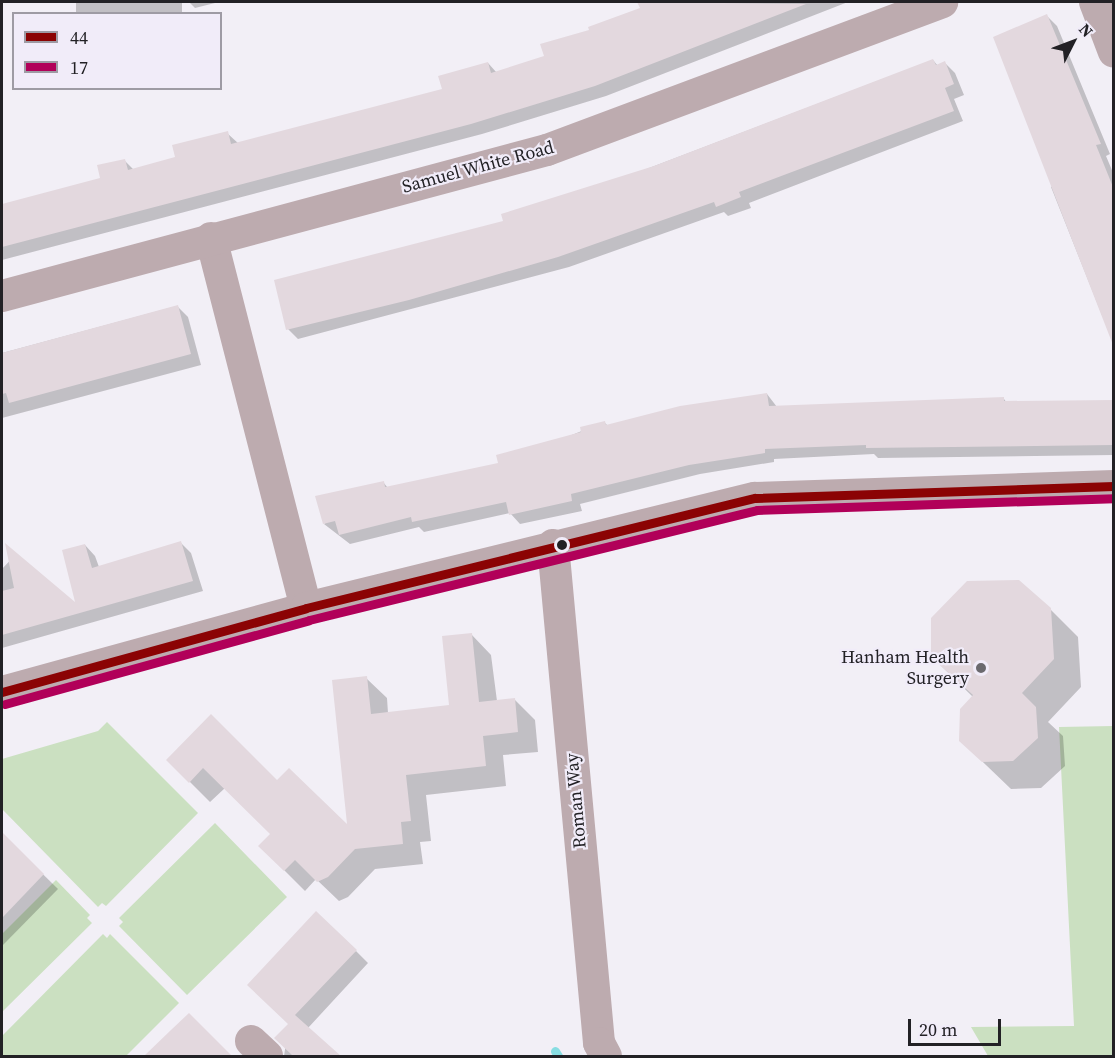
<!DOCTYPE html>
<style>
body{margin:0}
#map{position:relative;width:1115px;height:1058px;overflow:hidden;background:#f2eff6;font-family:"Source Serif 4",serif}
div>[style]{position:absolute}
[style*='--x']{left:calc(var(--x)*1px);top:calc(var(--y)*1px);width:calc(var(--w)*1px);rotate:calc(var(--a)*1deg)}
.green>*{inset:0;background:#cbe0c1}
.shadow>*{inset:0;background:#0003;transform-origin:0 0}
.stream>*{height:9px;margin:-4.5px;padding:0 4.5px;transform-origin:4.5px;border-radius:4.5px;background:#88dde2}
.building>*{inset:0;background:#e3d8de}
.minor>*{height:32px;margin:-16px;padding:0 16px;transform-origin:16px;border-radius:16px;background:#bdabaf}
.bus-1>*{height:9px;margin:-4.5px;padding:0 4.5px;transform-origin:4.5px;border-radius:4.5px;background:#8b0304}
.bus-2>*{height:9px;margin:-4.5px;padding:0 4.5px;transform-origin:4.5px;border-radius:4.5px;background:#b10059}
.dots>*{width:16px;height:16px;translate:-50% -50%;box-sizing:border-box;border:3px solid #f1ecf9;border-radius:50%}
span{translate:-50% -50%;white-space:nowrap;text-align:center;line-height:1.15;-webkit-text-stroke:4.5px #f1ecf9;paint-order:stroke}
.street-label{font-size:18px;color:#222125}
.poi-label{font-size:18px;color:#222125}
.right{translate:-100% -50%;text-align:right}
.frame{position:absolute;inset:0;border:3px solid #222125;pointer-events:none}
.legend{position:absolute;left:12px;top:12px;width:210px;height:78px;box-sizing:border-box;background:#f1ecf9;border:2px solid #9e9ba4;margin:0;padding:8px 10px;list-style:none;font-size:18px;color:#222125}
.legend li{display:flex;align-items:center;gap:12px;height:30px}
.legend b{width:30px;border:2px solid #9e9ba4}
.north{position:absolute;left:1043px;top:12px;width:60px;height:60px;-webkit-text-stroke:4px #f1ecf9;paint-order:stroke;rotate:48deg;font-size:16px;font-weight:700;line-height:24px;text-align:center;color:#222125}
.north::after{content:'';display:block;margin:auto;width:21px;height:27px;background:#222125;clip-path:polygon(50% 0,100% 100%,50% 72%,0 100%)}
.scale{position:absolute;left:908px;top:1019px;width:93px;height:27px;box-sizing:border-box;border:3px solid #222125;border-top:0;padding-left:8px;font-size:18px;line-height:21px;white-space:nowrap;color:#222125;-webkit-text-stroke:4px #f1ecf9;paint-order:stroke}
</style>
<div id="map">
<div class="green">
<i style="clip-path:polygon(107px 722px,198px 813px,106px 906px,102px 903px,98px 907px,2px 809px,2px 759px,98px 731px)"></i>
<i style="clip-path:polygon(1113px 726px,1113px 1056px,988px 1056px,971px 1027px,1074px 1026px,1059px 727px)"></i>
<i style="clip-path:polygon(215px 823px,287px 897px,187px 995px,119px 926px,123px 922px,119px 918px)"></i>
<i style="clip-path:polygon(56px 880px,90px 915px,87px 918px,92px 923px,2px 1012px,2px 934px)"></i>
<i style="clip-path:polygon(103px 934px,107px 938px,110px 934px,179px 1003px,126px 1056px,2px 1056px,2px 1036px)"></i>
</div>
<div class="shadow">
<i style="left:76px;top:2px;width:106px;height:12px"></i>
<i style="clip-path:polygon(189px 2px,219px 2px,195px 8px)"></i>
<i style="clip-path:polygon(648px 2px,848px 2px,606px 96px,482px 134px,2px 260px,2px 205px,102px 179px,124px 160px,134px 170px,177px 158px,227px 133px,239px 144px,443px 90px,488px 63px,497px 73px,546px 57px,642px 9px,640px 5px)"></i>
<i style="clip-path:polygon(1047px 16px,1057px 26px,1110px 154px,1106px 156px,1114px 175px,1113px 325px,1102px 315px,1051px 187px,1054px 185px)"></i>
<i style="clip-path:polygon(933px 60px,938px 66px,945px 63px,955px 73px,964px 95px,954px 99px,963px 121px,749px 203px,751px 208px,728px 216px,724px 212px,569px 267px,298px 339px,288px 329px,505px 223px)"></i>
<i style="clip-path:polygon(177px 306px,188px 317px,201px 365px,2px 418px,2px 353px)"></i>
<i style="clip-path:polygon(767px 394px,777px 407px,1004px 399px,1007px 403px,1114px 402px,1114px 455px,878px 458px,874px 454px,774px 459px,774px 462px,700px 474px,580px 504px,582px 511px,520px 524px,510px 513px,424px 532px,419px 527px,350px 544px,324px 524px,383px 482px,388px 488px,500px 464px,604px 422px,608px 426px)"></i>
<i style="clip-path:polygon(181px 543px,191px 553px,203px 591px,2px 648px,2px 569px,16px 554px,78px 606px,85px 545px,95px 556px,99px 567px)"></i>
<i style="clip-path:polygon(1050px 609px,1078px 637px,1081px 687px,1048px 722px,1063px 736px,1065px 766px,1041px 788px,1011px 789px,961px 741px,973px 697px,932px 657px)"></i>
<i style="clip-path:polygon(471px 634px,491px 655px,497px 701px,514px 699px,535px 720px,538px 752px,503px 755px,506px 786px,426px 795px,431px 841px,420px 842px,423px 864px,375px 869px,348px 897px,339px 901px,316px 879px,305px 891px,281px 867px,272px 834px,225px 788px,210px 802px,168px 760px,277px 782px,349px 828px,366px 678px,387px 698px,388px 713px,451px 707px)"></i>
<i style="clip-path:polygon(5px 837px,58px 889px,2px 946px,2px 841px)"></i>
<i style="clip-path:polygon(356px 951px,368px 963px,308px 1028px,338px 1056px,284px 1056px,289px 1024px,262px 998px)"></i>
<i style="clip-path:polygon(189px 1015px,230px 1056px,147px 1056px)"></i>
</div>
<div class="stream">
<i style="--x:555;--y:1051;--w:6;--a:59"></i>
</div>
<div class="building">
<i style="clip-path:polygon(637px 2px,806px 4px,595px 86px,471px 124px,2px 247px,2px 204px,100px 178px,97px 165px,125px 159px,128px 170px,175px 157px,172px 145px,228px 131px,231px 144px,442px 89px,438px 76px,488px 62px,491px 73px,544px 56px,540px 44px,589px 30px,588px 27px,640px 8px)"></i>
<i style="clip-path:polygon(1047px 14px,1101px 144px,1096px 145px,1113px 187px,1113px 345px,993px 37px)"></i>
<i style="clip-path:polygon(933px 59px,936px 65px,945px 61px,954px 84px,945px 88px,954px 111px,739px 192px,741px 197px,716px 207px,714px 202px,558px 257px,409px 300px,286px 330px,274px 280px,503px 221px,501px 214px,654px 166px)"></i>
<i style="clip-path:polygon(178px 305px,191px 354px,9px 403px,6px 393px,2px 394px,2px 353px)"></i>
<i style="clip-path:polygon(767px 393px,769px 406px,1004px 397px,1004px 401px,1113px 400px,1113px 445px,866px 448px,866px 445px,765px 449px,765px 453px,689px 465px,571px 494px,572px 501px,509px 515px,506px 502px,412px 522px,411px 517px,339px 535px,335px 521px,323px 524px,315px 496px,384px 481px,385px 487px,498px 463px,496px 455px,581px 432px,580px 427px,605px 421px,606px 425px,680px 406px)"></i>
<i style="clip-path:polygon(181px 541px,193px 581px,2px 635px,2px 591px,14px 588px,5px 543px,75px 602px,62px 550px,85px 544px,92px 568px)"></i>
<i style="clip-path:polygon(1019px 580px,1051px 608px,1054px 659px,1022px 693px,1036px 707px,1038px 738px,1013px 761px,982px 762px,959px 741px,960px 709px,973px 695px,931px 657px,931px 618px,967px 581px)"></i>
<i style="clip-path:polygon(472px 633px,479px 702px,515px 698px,518px 732px,483px 736px,486px 766px,406px 775px,411px 821px,401px 822px,403px 844px,355px 849px,328px 877px,317px 882px,295px 860px,284px 871px,258px 846px,270px 834px,203px 768px,189px 783px,166px 760px,211px 714px,277px 780px,289px 768px,347px 824px,332px 680px,367px 676px,371px 714px,449px 705px,442px 636px)"></i>
<i style="clip-path:polygon(2px 832px,44px 874px,2px 918px)"></i>
<i style="clip-path:polygon(316px 911px,357px 950px,295px 1015px,341px 1056px,293px 1056px,274px 1038px,288px 1024px,247px 985px)"></i>
<i style="clip-path:polygon(189px 1013px,232px 1056px,144px 1056px,171px 1030px)"></i>
</div>
<div class="minor">
<i style="--x:1095;--y:2;--w:53;--a:69.2"></i>
<i style="--x:211;--y:238;--w:382;--a:75.6"></i>
<i style="--x:2;--y:296;--w:564;--a:-15"></i>
<i style="--x:547;--y:150;--w:422;--a:-20.5"></i>
<i style="--x:553;--y:545;--w:500;--a:84.72"></i>
<i style="--x:599;--y:1043;--w:15;--a:62"></i>
<i style="--x:2;--y:692;--w:315;--a:-15.4"></i>
<i style="--x:306;--y:608;--w:462;--a:-13.8"></i>
<i style="--x:755;--y:498;--w:359;--a:-1.9"></i>
<i style="--x:251;--y:1041;--w:22;--a:43"></i>
</div>
<div class="bus-1">
<i style="--x:2;--y:692;--w:315;--a:-15.4"></i>
<i style="--x:306;--y:608;--w:462;--a:-13.8"></i>
<i style="--x:755;--y:498;--w:359;--a:-1.9"></i>
</div>
<div class="bus-2">
<i style="--x:5;--y:704;--w:315;--a:-15.4"></i>
<i style="--x:309;--y:620;--w:461;--a:-13.8"></i>
<i style="--x:757;--y:510;--w:357;--a:-1.9"></i>
</div>
<div class="dots">
<i style="left:562px;top:545px;background:#222125"></i>
<i style="left:981px;top:668px;background:#6b696e"></i>
</div>
<div class="street-label">
<span style="left:478px;top:167px;rotate:-15deg">Samuel White Road</span>
<span style="left:576px;top:801px;rotate:-95deg">Roman Way</span>
</div>
<div class="poi-label">
<span class="right" style="left:969px;top:668px">Hanham Health<br>Surgery</span>
</div>
<div class="frame"></div>
<ul class="legend">
<li><b style="height:8px;background:#8b0304"></b>44</li>
<li><b style="height:8px;background:#b10059"></b>17</li>
</ul>
<div class="north">N</div>
<div class="scale">20 m</div>
</div>
